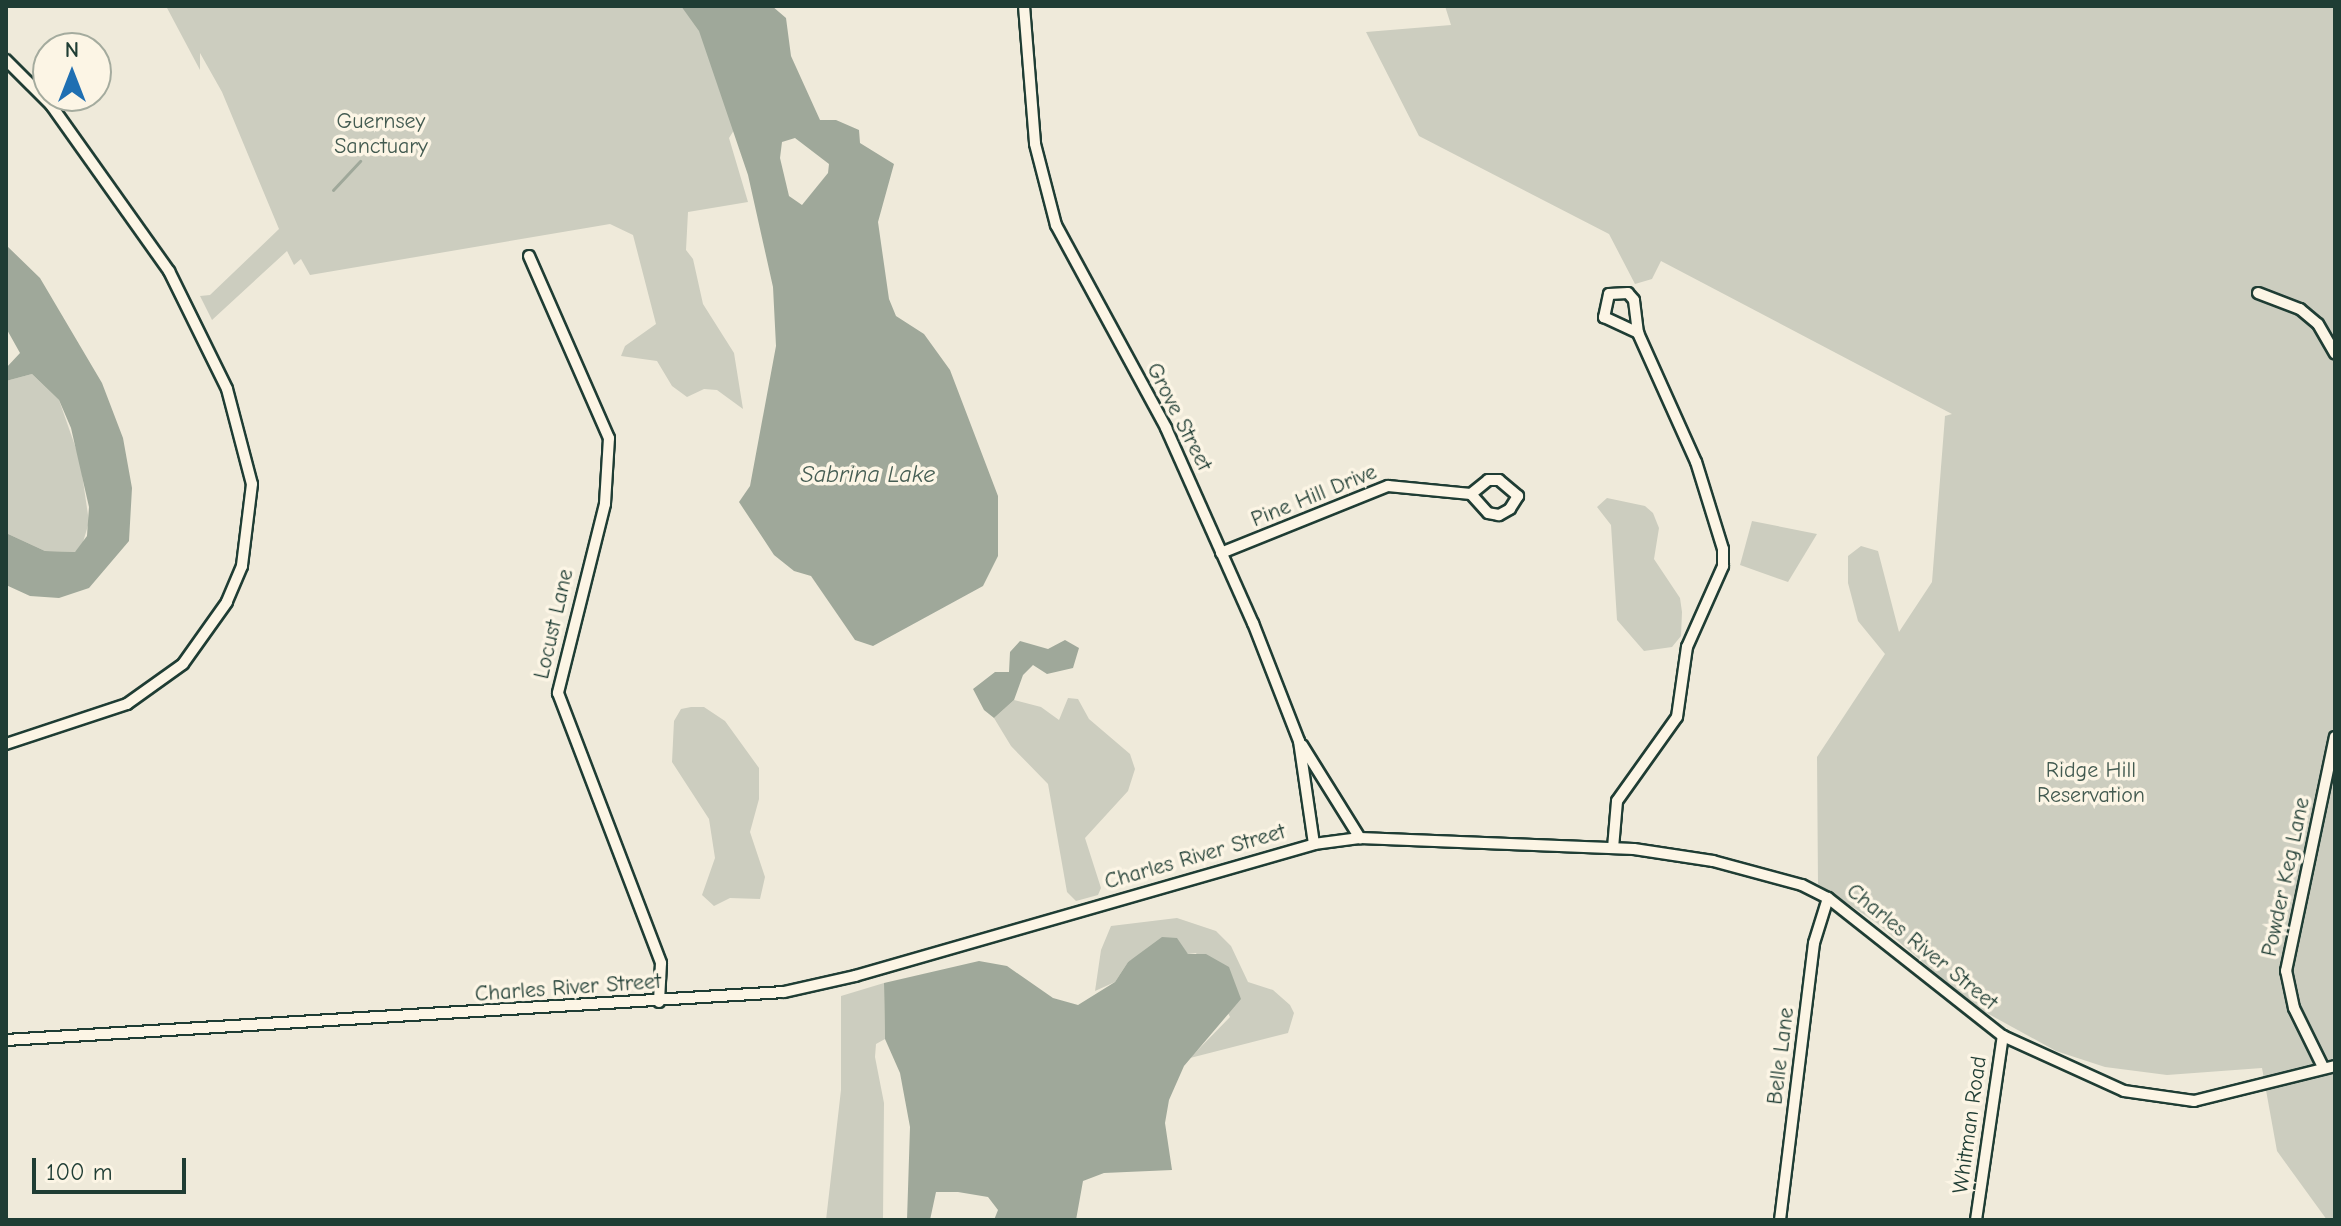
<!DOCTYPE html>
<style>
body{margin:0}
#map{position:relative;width:2341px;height:1226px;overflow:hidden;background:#efeada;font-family:"Comic Neue",sans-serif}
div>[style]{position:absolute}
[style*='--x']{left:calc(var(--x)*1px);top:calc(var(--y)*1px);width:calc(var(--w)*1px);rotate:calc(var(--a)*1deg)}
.green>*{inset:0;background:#cccdbf}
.water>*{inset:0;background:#9fa89a}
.stream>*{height:3px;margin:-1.5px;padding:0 1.5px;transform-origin:1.5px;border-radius:1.5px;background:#9fa89a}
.roads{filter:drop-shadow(2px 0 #1f3d34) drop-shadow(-2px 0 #1f3d34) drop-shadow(0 2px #1f3d34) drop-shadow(0 -2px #1f3d34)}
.minor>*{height:10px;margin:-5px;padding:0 5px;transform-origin:5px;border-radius:5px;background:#fcf5e5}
span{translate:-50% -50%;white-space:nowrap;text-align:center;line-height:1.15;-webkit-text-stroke:7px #fcf5e5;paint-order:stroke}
.park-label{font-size:22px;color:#425a50}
.street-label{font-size:22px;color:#1f3d34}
.water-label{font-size:24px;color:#455d53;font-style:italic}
.frame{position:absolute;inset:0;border:8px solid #1f3d34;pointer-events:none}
.north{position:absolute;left:32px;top:32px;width:80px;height:80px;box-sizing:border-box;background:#fcf5e5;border:2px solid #a4ab9e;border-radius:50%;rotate:0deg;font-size:22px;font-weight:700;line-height:32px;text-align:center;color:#1f3d34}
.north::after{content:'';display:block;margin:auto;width:28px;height:36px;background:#1f6fb2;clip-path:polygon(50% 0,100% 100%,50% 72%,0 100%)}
.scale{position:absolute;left:32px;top:1158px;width:154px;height:36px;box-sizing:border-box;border:4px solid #1f3d34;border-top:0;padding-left:10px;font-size:24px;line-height:28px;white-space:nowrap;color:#1f3d34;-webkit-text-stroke:6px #fcf5e5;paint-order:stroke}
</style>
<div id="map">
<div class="green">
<i style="clip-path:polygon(166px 6px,685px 6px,705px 35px,736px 127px,729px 138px,748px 202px,688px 212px,686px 250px,693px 259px,703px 304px,734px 353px,743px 409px,717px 390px,704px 389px,687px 397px,672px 386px,657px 361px,621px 356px,625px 346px,656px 324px,633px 235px,610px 224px,310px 275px,301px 259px,294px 265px,287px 251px,212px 320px,200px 296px,210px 295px,279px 229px,222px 92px,200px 53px,200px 70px)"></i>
<i style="clip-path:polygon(1445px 6px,2335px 6px,2335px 1220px,2327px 1220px,2277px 1151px,2262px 1068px,2167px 1075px,2105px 1067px,2056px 1051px,1974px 1006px,1877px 923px,1818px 884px,1817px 757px,1885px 654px,1858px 621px,1848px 583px,1848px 556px,1861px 546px,1878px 551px,1899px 632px,1932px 582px,1945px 416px,1952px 414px,1661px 261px,1652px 279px,1635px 284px,1609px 234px,1419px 136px,1366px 32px,1451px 25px)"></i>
<i style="clip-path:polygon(32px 374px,59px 400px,80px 460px,89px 522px,81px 549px,75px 552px,45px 551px,6px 533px,6px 381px)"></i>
<i style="clip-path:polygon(1607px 498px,1645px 506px,1653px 513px,1659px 528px,1654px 559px,1680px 598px,1682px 612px,1681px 636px,1672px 647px,1644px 651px,1617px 620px,1611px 525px,1597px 507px)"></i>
<i style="clip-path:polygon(1752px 521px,1817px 534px,1788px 582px,1740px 565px)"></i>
<i style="clip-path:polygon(1068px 698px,1078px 699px,1089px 719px,1130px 754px,1135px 769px,1128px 791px,1085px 838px,1101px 888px,1098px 895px,1076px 901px,1067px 892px,1048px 784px,1011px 746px,994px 718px,1014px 700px,1041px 707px,1059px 720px)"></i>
<i style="clip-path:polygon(691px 707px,704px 707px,725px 721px,759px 768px,759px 799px,750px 832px,765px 877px,760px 899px,730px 898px,714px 906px,702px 895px,715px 858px,709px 819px,672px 762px,674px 721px,681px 709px)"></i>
<i style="clip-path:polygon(1177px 918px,1216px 931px,1231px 946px,1248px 982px,1273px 990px,1290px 1005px,1294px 1013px,1288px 1033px,1190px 1058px,1230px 1017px,1196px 953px,1188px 954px,1182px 947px,1148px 950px,1128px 962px,1115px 982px,1095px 991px,1101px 950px,1111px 926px)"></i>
<i style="clip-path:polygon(884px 983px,885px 1039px,876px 1044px,875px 1057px,884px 1103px,883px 1220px,826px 1220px,841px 1090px,841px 996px)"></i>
</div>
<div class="water">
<i style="clip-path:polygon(evenodd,681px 6px,772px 6px,786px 18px,791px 56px,820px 120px,836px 120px,859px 130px,860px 143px,894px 164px,878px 222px,889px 299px,896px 316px,924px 334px,950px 370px,998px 496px,998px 556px,983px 586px,873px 646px,855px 640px,811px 576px,794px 571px,774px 555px,739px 502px,750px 486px,776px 346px,773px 287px,748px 175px,699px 31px,681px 6px,795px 138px,829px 164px,828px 173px,802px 205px,789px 196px,780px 158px,782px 142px,795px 138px)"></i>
<i style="clip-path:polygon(6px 245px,40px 278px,102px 383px,123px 438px,132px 488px,129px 541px,89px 588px,59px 598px,30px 596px,6px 585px,6px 533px,45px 551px,75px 552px,87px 536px,89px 507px,71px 428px,59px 400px,32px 374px,6px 381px,6px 368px,20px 353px,6px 328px)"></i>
<i style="clip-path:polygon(1065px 640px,1079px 648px,1073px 668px,1047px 674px,1033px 665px,1023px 675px,1014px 700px,994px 718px,984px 710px,973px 689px,995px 672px,1009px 672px,1010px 652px,1020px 641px,1048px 649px)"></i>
<i style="clip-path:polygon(1162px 937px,1177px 938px,1188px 954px,1206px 954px,1229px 967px,1241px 999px,1184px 1066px,1169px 1100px,1165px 1123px,1172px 1170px,1104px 1173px,1083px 1181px,1076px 1220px,994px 1220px,998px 1210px,988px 1197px,958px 1192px,936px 1192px,930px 1220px,907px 1220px,910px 1127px,900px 1073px,885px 1039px,884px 983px,979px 961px,1007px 966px,1053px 998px,1078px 1005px,1115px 982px,1128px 962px)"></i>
</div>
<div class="stream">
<i style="--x:333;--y:190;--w:40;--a:-47"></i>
</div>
<div class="roads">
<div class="minor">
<i style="--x:1024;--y:6;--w:138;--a:85.4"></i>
<i style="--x:1035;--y:144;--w:84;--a:75.5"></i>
<i style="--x:1056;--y:225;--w:231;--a:61.5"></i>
<i style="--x:1166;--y:428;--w:214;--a:66"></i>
<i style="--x:1253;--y:623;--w:127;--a:68.7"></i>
<i style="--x:1299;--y:741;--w:104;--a:81.7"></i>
<i style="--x:6;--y:60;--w:64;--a:45"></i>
<i style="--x:51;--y:105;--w:204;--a:54.6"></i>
<i style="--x:169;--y:271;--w:131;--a:63.8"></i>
<i style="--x:227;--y:389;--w:98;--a:75.3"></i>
<i style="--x:252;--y:484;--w:83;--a:97"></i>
<i style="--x:242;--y:566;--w:39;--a:113"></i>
<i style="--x:227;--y:602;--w:76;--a:125.4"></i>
<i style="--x:183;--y:664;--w:69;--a:144.5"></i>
<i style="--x:127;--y:704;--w:127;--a:161.7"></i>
<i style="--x:529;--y:256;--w:199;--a:66.3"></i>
<i style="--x:609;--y:438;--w:66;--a:93.5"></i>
<i style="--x:605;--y:504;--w:195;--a:104"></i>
<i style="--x:558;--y:693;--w:289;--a:69.1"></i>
<i style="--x:661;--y:963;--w:39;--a:93"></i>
<i style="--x:2258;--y:293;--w:45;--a:20.9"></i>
<i style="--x:2300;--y:309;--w:23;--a:40"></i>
<i style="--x:2318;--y:324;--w:34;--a:60"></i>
<i style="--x:1221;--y:553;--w:180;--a:-21.9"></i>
<i style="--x:1388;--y:486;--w:83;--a:5.5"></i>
<i style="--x:1471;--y:494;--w:22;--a:-39"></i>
<i style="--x:1488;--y:480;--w:11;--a:0"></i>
<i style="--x:1499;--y:480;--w:25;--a:40"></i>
<i style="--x:1518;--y:496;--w:15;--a:122"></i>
<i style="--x:1510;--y:509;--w:13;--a:151"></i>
<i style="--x:1499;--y:515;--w:11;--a:-170"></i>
<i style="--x:1488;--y:513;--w:25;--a:-132"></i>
<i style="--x:1302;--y:745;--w:110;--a:58.1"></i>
<i style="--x:1613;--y:848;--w:47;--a:-85.1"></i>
<i style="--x:1617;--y:801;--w:103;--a:-54.5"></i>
<i style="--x:1677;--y:717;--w:71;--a:-81.9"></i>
<i style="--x:1687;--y:647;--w:89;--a:-66"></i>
<i style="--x:1723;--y:566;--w:17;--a:-90"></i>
<i style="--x:1723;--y:549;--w:91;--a:-107.2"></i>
<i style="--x:1696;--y:462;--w:141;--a:-114.2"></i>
<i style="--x:1638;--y:333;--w:33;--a:-97"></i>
<i style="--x:1634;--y:300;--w:9;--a:-131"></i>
<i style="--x:1628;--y:293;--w:19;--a:177"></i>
<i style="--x:1609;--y:294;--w:24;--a:102"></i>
<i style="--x:1604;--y:317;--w:38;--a:25"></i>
<i style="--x:6;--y:1040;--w:779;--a:-3.53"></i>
<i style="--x:784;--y:992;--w:73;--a:-12.7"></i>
<i style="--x:855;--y:976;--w:478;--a:-16"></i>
<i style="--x:1314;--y:844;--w:46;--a:-7.4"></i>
<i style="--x:1360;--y:838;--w:274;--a:2.3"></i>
<i style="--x:1634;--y:849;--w:80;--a:8.6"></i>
<i style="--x:1713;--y:861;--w:92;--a:15.1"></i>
<i style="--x:1802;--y:885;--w:29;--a:27"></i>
<i style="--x:1828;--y:898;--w:223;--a:38.3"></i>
<i style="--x:2003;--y:1036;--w:133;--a:24.4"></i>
<i style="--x:2124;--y:1091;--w:71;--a:8.1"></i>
<i style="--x:2194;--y:1101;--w:145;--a:-13.9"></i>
<i style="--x:2323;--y:1067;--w:66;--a:-116.2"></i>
<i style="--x:2294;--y:1008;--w:38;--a:-102"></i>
<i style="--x:2286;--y:971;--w:239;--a:-78.2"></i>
<i style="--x:1780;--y:1220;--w:279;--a:-83"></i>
<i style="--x:1814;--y:943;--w:47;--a:-72.7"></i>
<i style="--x:1976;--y:1220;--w:186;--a:-81.7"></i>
</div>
</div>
<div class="park-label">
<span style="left:381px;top:134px">Guernsey<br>Sanctuary</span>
<span style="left:2091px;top:783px">Ridge Hill<br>Reservation</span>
</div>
<div class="street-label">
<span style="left:1179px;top:417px;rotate:63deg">Grove Street</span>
<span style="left:1314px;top:496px;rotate:-22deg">Pine Hill Drive</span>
<span style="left:554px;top:624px;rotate:-77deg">Locust Lane</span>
<span style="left:1195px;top:857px;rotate:-16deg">Charles River Street</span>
<span style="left:2286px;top:877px;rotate:-78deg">Powder Keg Lane</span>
<span style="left:1922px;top:947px;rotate:39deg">Charles River Street</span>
<span style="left:568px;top:988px;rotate:-4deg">Charles River Street</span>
<span style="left:1781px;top:1056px;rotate:-83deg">Belle Lane</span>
<span style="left:1970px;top:1125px;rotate:-82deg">Whitman Road</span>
</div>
<div class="water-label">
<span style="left:868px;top:475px">Sabrina Lake</span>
</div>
<div class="frame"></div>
<div class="north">N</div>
<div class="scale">100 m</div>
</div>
